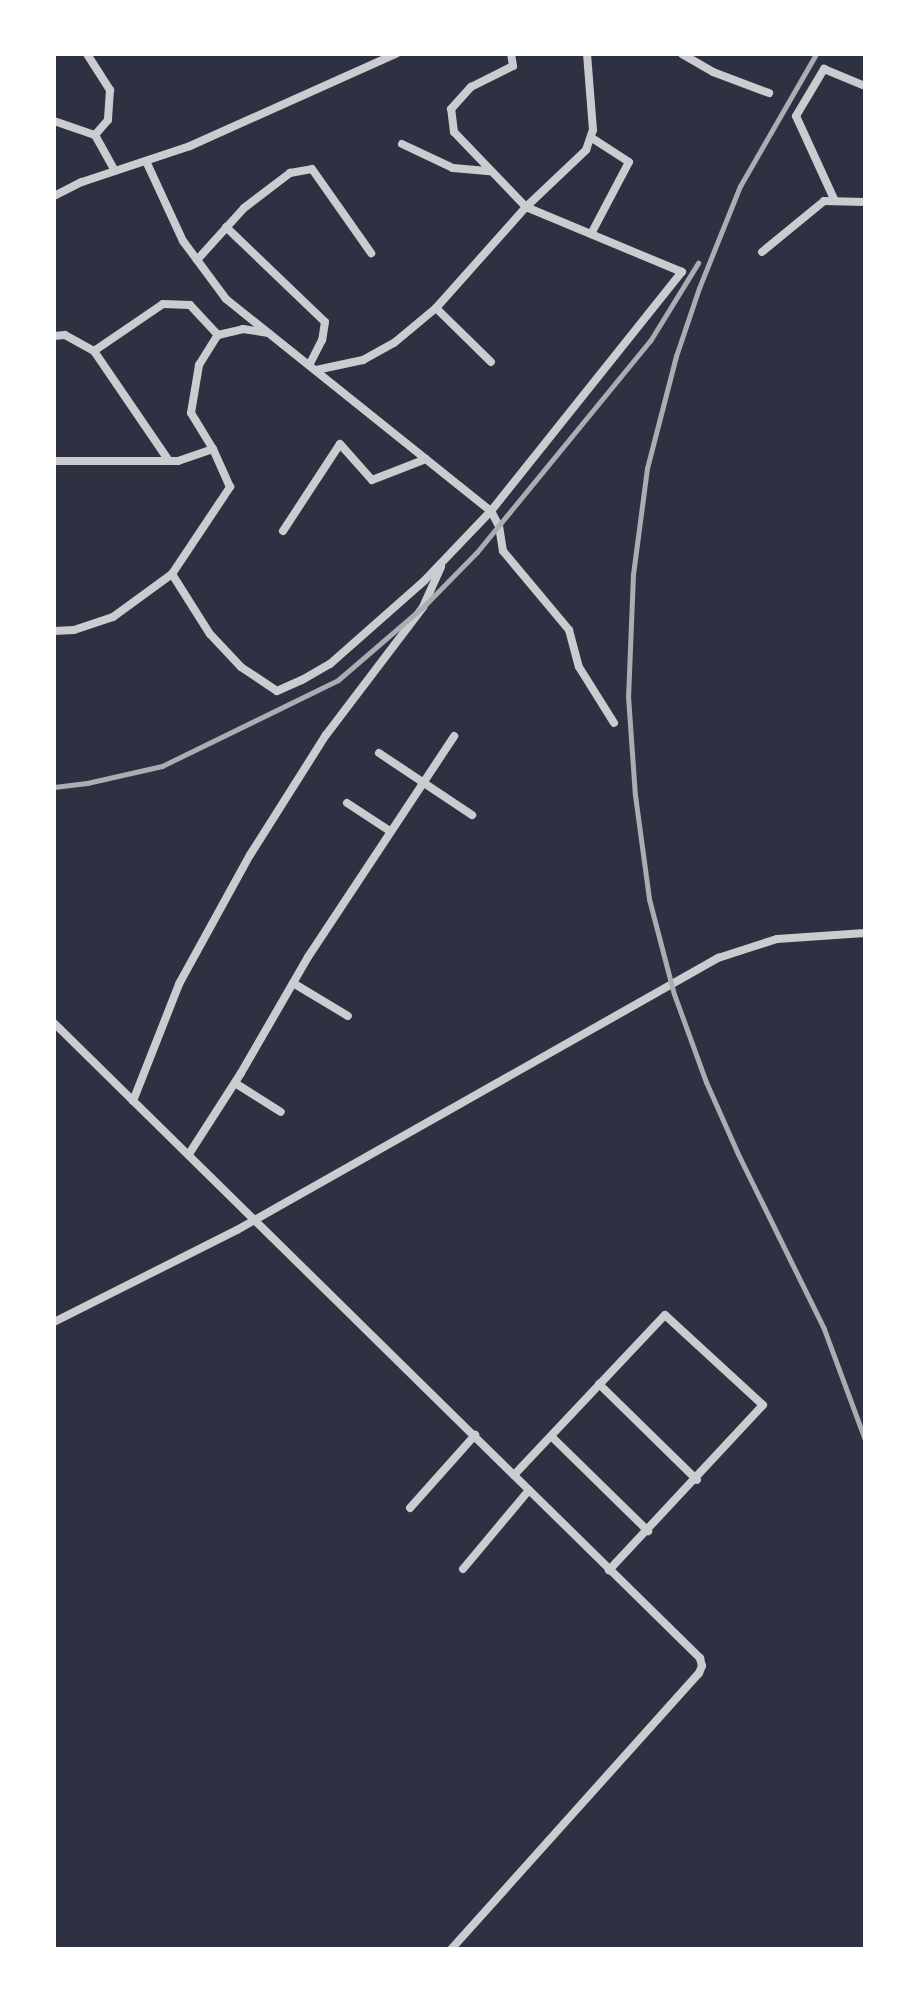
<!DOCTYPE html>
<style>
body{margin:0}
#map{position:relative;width:919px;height:2003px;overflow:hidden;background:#2d3142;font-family:"Sofia Sans Condensed",sans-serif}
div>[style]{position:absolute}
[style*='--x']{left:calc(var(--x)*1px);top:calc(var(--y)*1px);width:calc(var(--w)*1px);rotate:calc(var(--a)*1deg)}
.minor>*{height:8px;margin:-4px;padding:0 4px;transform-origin:4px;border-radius:4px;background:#caccd0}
.rail>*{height:5px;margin:-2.5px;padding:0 2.5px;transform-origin:2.5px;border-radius:2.5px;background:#abadb3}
span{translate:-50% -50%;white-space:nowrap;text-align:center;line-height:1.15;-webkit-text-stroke:7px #fff;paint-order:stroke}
.frame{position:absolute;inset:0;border:56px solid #fff;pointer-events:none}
</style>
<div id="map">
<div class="minor">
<i style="--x:87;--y:54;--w:43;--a:57.4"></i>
<i style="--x:110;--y:90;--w:30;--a:94"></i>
<i style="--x:108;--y:120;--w:20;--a:131"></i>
<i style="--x:95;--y:135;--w:41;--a:60.9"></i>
<i style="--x:682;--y:54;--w:36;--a:30"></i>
<i style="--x:713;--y:72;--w:60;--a:20.6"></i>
<i style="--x:54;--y:121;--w:43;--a:18.9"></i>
<i style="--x:402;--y:144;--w:56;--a:25.2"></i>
<i style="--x:453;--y:168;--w:37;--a:5"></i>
<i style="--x:146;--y:161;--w:88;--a:65.2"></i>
<i style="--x:183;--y:241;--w:72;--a:53.4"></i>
<i style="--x:226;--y:299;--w:339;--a:38.7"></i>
<i style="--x:491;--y:511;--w:17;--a:62"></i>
<i style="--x:499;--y:526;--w:25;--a:81"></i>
<i style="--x:503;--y:551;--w:103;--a:50.1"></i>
<i style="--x:569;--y:630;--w:38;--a:75"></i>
<i style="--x:579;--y:667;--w:66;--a:58"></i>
<i style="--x:54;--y:196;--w:31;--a:-27"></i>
<i style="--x:82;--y:182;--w:114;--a:-18.4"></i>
<i style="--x:190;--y:146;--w:226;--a:-24.1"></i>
<i style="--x:834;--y:199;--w:91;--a:-114.6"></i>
<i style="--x:796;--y:116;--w:55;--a:-59.2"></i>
<i style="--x:824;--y:69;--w:44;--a:22.5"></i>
<i style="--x:226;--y:227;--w:137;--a:43.8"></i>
<i style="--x:325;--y:322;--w:18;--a:99"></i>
<i style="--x:322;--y:340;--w:28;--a:117"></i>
<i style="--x:591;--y:234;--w:81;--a:-62.2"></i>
<i style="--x:629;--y:162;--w:44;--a:-147"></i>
<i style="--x:762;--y:252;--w:80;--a:-39.4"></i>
<i style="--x:824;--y:201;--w:41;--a:1.4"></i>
<i style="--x:197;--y:260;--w:70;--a:-47.9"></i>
<i style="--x:244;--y:208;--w:58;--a:-37.3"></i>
<i style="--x:290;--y:173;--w:22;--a:-10"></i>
<i style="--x:312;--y:169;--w:103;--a:54.9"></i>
<i style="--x:436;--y:308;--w:77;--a:44.5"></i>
<i style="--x:54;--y:336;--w:11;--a:-5"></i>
<i style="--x:65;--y:335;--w:33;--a:29"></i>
<i style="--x:94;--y:351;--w:133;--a:55.7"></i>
<i style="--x:94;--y:351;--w:83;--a:-34.3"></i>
<i style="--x:163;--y:304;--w:27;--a:2"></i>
<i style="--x:190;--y:305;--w:41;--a:47"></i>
<i style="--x:316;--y:370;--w:48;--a:-12"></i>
<i style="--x:363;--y:360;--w:35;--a:-29"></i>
<i style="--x:394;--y:343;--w:55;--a:-39.8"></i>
<i style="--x:436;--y:308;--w:135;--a:-48.3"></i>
<i style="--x:526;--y:207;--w:83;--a:-43.5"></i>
<i style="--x:586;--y:150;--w:21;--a:-71"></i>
<i style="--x:593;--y:130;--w:76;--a:-94.5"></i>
<i style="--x:54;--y:461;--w:124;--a:0"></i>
<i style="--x:178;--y:461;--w:37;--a:-19"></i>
<i style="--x:283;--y:531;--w:104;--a:-56.8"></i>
<i style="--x:340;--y:444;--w:48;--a:48.4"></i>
<i style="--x:372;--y:480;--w:58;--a:-21.3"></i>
<i style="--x:172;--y:574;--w:105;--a:-56.3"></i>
<i style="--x:230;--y:487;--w:42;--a:-114.1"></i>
<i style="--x:213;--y:449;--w:42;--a:-121.4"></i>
<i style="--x:191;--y:413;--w:49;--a:-80.5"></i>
<i style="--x:199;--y:365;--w:36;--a:-58"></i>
<i style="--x:218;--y:335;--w:26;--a:-13"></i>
<i style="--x:243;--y:329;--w:24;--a:9"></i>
<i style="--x:54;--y:631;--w:20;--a:-3"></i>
<i style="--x:74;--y:630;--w:41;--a:-18.4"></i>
<i style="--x:113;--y:617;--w:73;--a:-36.1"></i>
<i style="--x:172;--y:574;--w:71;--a:57.7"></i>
<i style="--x:210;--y:634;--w:45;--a:46.8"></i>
<i style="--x:241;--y:667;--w:43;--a:33.7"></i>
<i style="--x:277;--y:691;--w:27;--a:-24"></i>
<i style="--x:302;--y:680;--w:32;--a:-30"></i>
<i style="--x:330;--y:664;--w:125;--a:-41.4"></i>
<i style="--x:424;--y:581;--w:97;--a:-46.3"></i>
<i style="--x:491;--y:511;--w:306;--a:-51.4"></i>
<i style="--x:682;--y:272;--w:169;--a:-157.4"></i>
<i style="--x:526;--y:207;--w:104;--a:-133.8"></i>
<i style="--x:454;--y:132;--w:23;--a:-97"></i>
<i style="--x:451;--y:109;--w:30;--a:-48"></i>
<i style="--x:471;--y:87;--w:47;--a:-26.6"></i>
<i style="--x:513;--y:66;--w:12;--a:-99"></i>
<i style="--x:379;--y:753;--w:112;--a:33.7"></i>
<i style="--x:347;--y:803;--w:51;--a:33.1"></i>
<i style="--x:293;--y:983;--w:64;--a:31"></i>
<i style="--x:54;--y:1023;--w:906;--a:44.51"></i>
<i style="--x:700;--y:1658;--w:8;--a:76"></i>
<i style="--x:702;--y:1666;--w:8;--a:113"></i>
<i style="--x:699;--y:1673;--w:371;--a:131.9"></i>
<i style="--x:235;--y:1083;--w:54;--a:32.2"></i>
<i style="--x:133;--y:1101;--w:126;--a:-68.5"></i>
<i style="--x:179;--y:984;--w:147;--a:-61.2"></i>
<i style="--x:250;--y:855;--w:142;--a:-57.7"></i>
<i style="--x:326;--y:735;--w:161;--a:-52.8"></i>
<i style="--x:423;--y:607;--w:44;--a:-65.8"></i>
<i style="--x:189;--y:1154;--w:96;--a:-57.3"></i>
<i style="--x:241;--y:1073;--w:134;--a:-60"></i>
<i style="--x:308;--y:957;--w:265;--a:-56.5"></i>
<i style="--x:54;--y:1322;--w:205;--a:-26.7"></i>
<i style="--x:237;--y:1230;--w:553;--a:-29.49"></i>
<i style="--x:718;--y:958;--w:62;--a:-17.9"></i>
<i style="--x:777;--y:939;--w:88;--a:-3.9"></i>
<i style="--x:599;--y:1384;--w:137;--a:44.4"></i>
<i style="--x:551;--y:1436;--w:136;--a:44.4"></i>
<i style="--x:514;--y:1475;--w:220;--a:-46.7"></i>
<i style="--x:665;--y:1315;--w:133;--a:42.6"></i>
<i style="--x:763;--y:1405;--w:226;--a:133"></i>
<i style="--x:410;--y:1508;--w:98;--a:-48.3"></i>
<i style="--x:463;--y:1569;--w:103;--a:-50.1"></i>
</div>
<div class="rail">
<i style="--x:816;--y:54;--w:152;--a:119.9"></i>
<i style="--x:740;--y:186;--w:110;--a:111.9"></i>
<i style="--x:699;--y:288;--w:72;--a:108.7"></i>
<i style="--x:676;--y:356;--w:116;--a:104.5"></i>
<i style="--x:647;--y:468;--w:107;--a:97.5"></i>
<i style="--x:633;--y:574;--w:122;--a:92.3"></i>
<i style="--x:628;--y:696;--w:99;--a:86"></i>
<i style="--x:635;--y:795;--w:105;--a:82.3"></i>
<i style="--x:649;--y:899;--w:98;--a:75.3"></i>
<i style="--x:674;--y:994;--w:94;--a:70"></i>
<i style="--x:706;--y:1082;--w:79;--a:66"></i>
<i style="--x:738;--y:1154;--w:195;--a:63.8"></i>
<i style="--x:824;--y:1329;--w:118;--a:69.7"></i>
<i style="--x:54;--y:787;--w:33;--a:-7"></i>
<i style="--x:87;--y:783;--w:77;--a:-12.8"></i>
<i style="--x:162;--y:766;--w:196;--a:-26"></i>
<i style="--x:338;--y:680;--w:112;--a:-40.7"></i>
<i style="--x:423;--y:607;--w:77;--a:-45.5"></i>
<i style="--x:477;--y:552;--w:273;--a:-50.7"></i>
<i style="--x:650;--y:341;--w:92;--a:-58.4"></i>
</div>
<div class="frame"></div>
</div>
